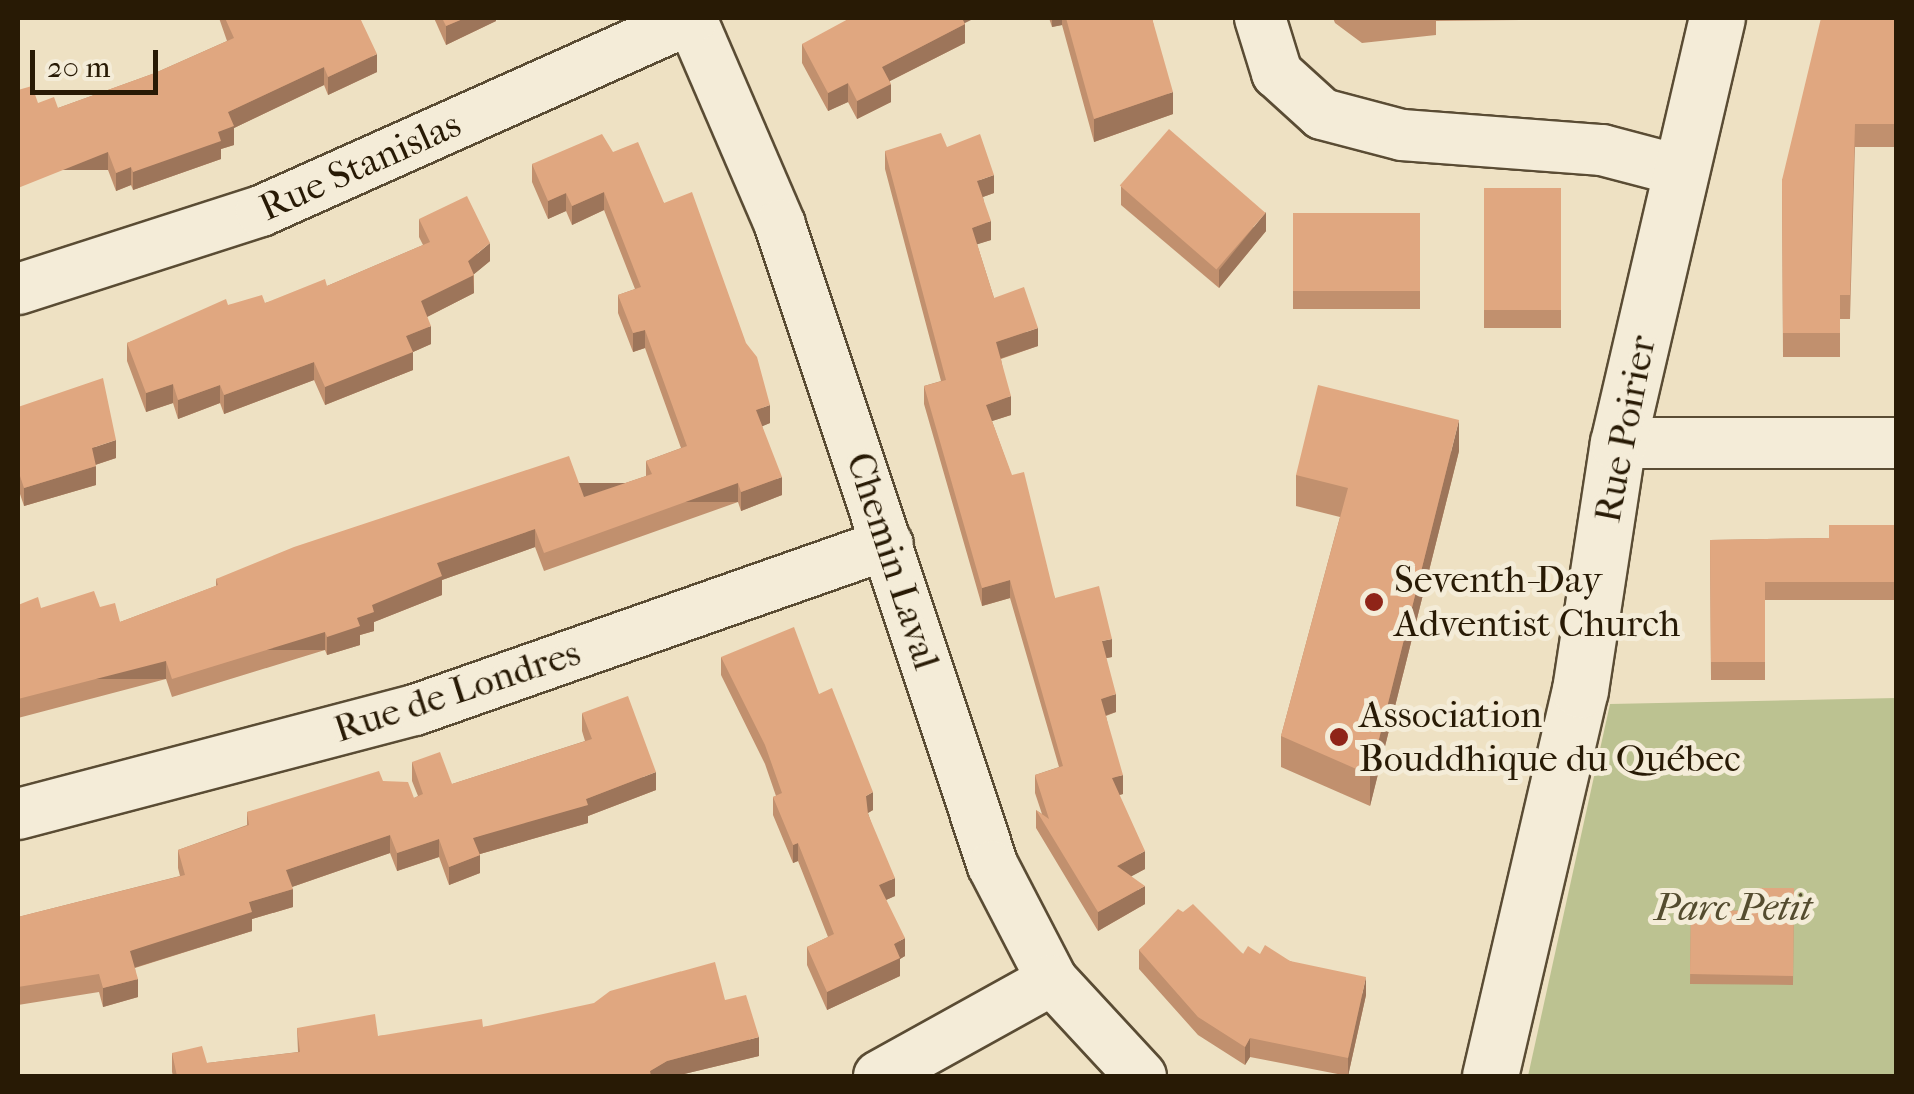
<!DOCTYPE html>
<meta charset="utf-8">
<style>
body{margin:0}
#map{position:relative;width:1914px;height:1094px;overflow:hidden;background:#eee1c3;font-family:"IM FELL French Canon",serif}
div>[style]{position:absolute}
[style*='--x']{left:calc(var(--x)*1px);top:calc(var(--y)*1px);width:calc(var(--w)*1px);rotate:calc(var(--a)*1deg)}
.green>*{inset:0;background:#bcc291}
.roads{filter:drop-shadow(2px 0 #5a4c34) drop-shadow(-2px 0 #5a4c34) drop-shadow(0 2px #5a4c34) drop-shadow(0 -2px #5a4c34)}
.street>*{height:50px;margin:-25px;padding:0 25px;transform-origin:25px;border-radius:25px;background:#f4ecd8}
.secondary>*{height:55px;margin:-27.5px;padding:0 27.5px;transform-origin:27.5px;border-radius:27.5px;background:#f4ecd8}
.wall>*{inset:0;background:#c1906e;transform-origin:0 0}
.shaded-wall>*{inset:0;background:#9d755a;transform-origin:0 0}
.building>*{inset:0;background:#e0a780;transform-origin:0 0}
.dots>*{width:28px;height:28px;translate:-50% -50%;box-sizing:border-box;border:5px solid #f4ecd8;border-radius:50%}
span{translate:-50% -50%;white-space:nowrap;text-align:center;line-height:1.15;-webkit-text-stroke:10px #f4ecd8;paint-order:stroke}
.street-label{font-size:38px;color:#281a05}
.poi-label{font-size:38px;color:#281a05}
.left{translate:0 -50%;text-align:left}
.park-label{font-size:38px;color:#544c2f;font-style:italic}
.frame{position:absolute;inset:0;border:20px solid #281a05;pointer-events:none}
.scale{position:absolute;left:30px;top:50px;width:128px;height:45px;box-sizing:border-box;border:5px solid #281a05;border-top:0;padding-left:12px;font-size:30px;line-height:35px;white-space:nowrap;color:#281a05;-webkit-text-stroke:8px #f4ecd8;paint-order:stroke}
</style>
<div id="map">
<div class="green">
<i style="clip-path:polygon(1896px 698px,1896px 1076px,1528px 1076px,1610px 704px)"></i>
</div>
<div class="roads">
<div class="street">
<i style="--x:691;--y:18;--w:225;--a:66.7"></i>
<i style="--x:780;--y:225;--w:675;--a:71.62"></i>
<i style="--x:993;--y:866;--w:128;--a:62.6"></i>
<i style="--x:1052;--y:980;--w:131;--a:47.2"></i>
<i style="--x:1260;--y:18;--w:58;--a:72.8"></i>
<i style="--x:1277;--y:73;--w:61;--a:42.3"></i>
<i style="--x:1322;--y:114;--w:83;--a:14.7"></i>
<i style="--x:1402;--y:135;--w:201;--a:4.3"></i>
<i style="--x:1602;--y:150;--w:83;--a:14.7"></i>
<i style="--x:18;--y:289;--w:255;--a:-17.8"></i>
<i style="--x:261;--y:211;--w:473;--a:-24.1"></i>
<i style="--x:1618;--y:443;--w:278;--a:0"></i>
<i style="--x:18;--y:814;--w:410;--a:-14.7"></i>
<i style="--x:415;--y:710;--w:501;--a:-19.34"></i>
<i style="--x:879;--y:1076;--w:198;--a:-29"></i>
</div>
<div class="secondary">
<i style="--x:1490;--y:1076;--w:396;--a:-76.9"></i>
<i style="--x:1580;--y:690;--w:250;--a:-81.3"></i>
<i style="--x:1618;--y:443;--w:436;--a:-76.9"></i>
</div>
</div>
<div class="wall">
<i style="clip-path:polygon(219px 18px,360px 18px,377px 72px,328px 95px,324px 85px,234px 128px,234px 145px,221px 149px,221px 159px,133px 190px,131px 185px,116px 191px,108px 170px,38px 103px,58px 108px,155px 73px,227px 41px)"></i>
<i style="clip-path:polygon(434px 18px,496px 18px,496px 21px,446px 45px)"></i>
<i style="clip-path:polygon(1049px 18px,1152px 18px,1173px 114px,1094px 142px,1062px 25px,1052px 27px)"></i>
<i style="clip-path:polygon(1333px 18px,1606px 18px,1606px 19px,1436px 21px,1436px 35px,1362px 43px,1335px 23px)"></i>
<i style="clip-path:polygon(1896px 18px,1896px 147px,1855px 147px,1850px 319px,1840px 319px,1840px 357px,1783px 357px,1782px 180px)"></i>
<i style="clip-path:polygon(965px 23px,965px 43px,890px 81px,891px 102px,857px 119px,848px 102px,828px 111px,802px 63px,802px 44px)"></i>
<i style="clip-path:polygon(947px 147px,994px 193px,983px 197px,991px 240px,977px 244px,994px 298px,1038px 346px,1001px 359px,1011px 415px,992px 421px,1055px 598px,1112px 657px,1106px 658px,1116px 712px,1106px 716px,1123px 794px,1119px 795px,1145px 869px,1131px 876px,1145px 904px,1098px 931px,1036px 828px,1036px 810px,1042px 814px,1035px 793px,1035px 775px,1059px 767px,1010px 598px,982px 606px,924px 404px,924px 386px,941px 381px,885px 169px,885px 151px)"></i>
<i style="clip-path:polygon(613px 152px,664px 203px,770px 423px,762px 426px,782px 495px,741px 511px,738px 502px,544px 571px,535px 547px,442px 580px,442px 595px,374px 622px,374px 631px,360px 635px,360px 645px,327px 655px,325px 650px,172px 697px,166px 679px,18px 718px,18px 605px,41px 608px,100px 607px,120px 622px,216px 586px,216px 579px,584px 497px,646px 476px,646px 461px,681px 448px,645px 348px,633px 352px,618px 313px,618px 295px,635px 289px,604px 210px,572px 225px,566px 211px,548px 219px,532px 182px,532px 164px)"></i>
<i style="clip-path:polygon(1121px 186px,1266px 231px,1219px 288px,1121px 205px)"></i>
<i style="left:1484px;top:188px;width:77px;height:140px"></i>
<i style="left:1293px;top:213px;width:127px;height:96px"></i>
<i style="clip-path:polygon(419px 219px,490px 261px,474px 274px,474px 293px,427px 317px,431px 344px,413px 352px,413px 370px,325px 405px,314px 380px,224px 414px,220px 403px,178px 419px,173px 403px,146px 412px,127px 361px,127px 343px,228px 305px,265px 303px,327px 286px,423px 245px,419px 237px)"></i>
<i style="clip-path:polygon(18px 407px,116px 458px,95px 465px,96px 485px,24px 506px,18px 488px)"></i>
<i style="clip-path:polygon(1459px 451px,1370px 806px,1281px 767px,1281px 736px,1340px 517px,1296px 506px,1296px 475px)"></i>
<i style="clip-path:polygon(1896px 525px,1896px 600px,1765px 600px,1765px 680px,1711px 680px,1710px 540px,1829px 538px)"></i>
<i style="clip-path:polygon(721px 657px,819px 694px,873px 810px,868px 813px,895px 896px,886px 900px,905px 956px,900px 959px,900px 976px,827px 1010px,807px 965px,807px 947px,828px 937px,798px 861px,793px 863px,773px 815px,773px 797px,776px 796px,765px 764px,721px 675px)"></i>
<i style="clip-path:polygon(582px 713px,656px 790px,588px 816px,588px 823px,480px 854px,480px 873px,449px 885px,439px 857px,397px 871px,390px 853px,292px 887px,293px 907px,252px 919px,252px 931px,135px 968px,138px 997px,103px 1007px,99px 992px,18px 1005px,18px 917px,180px 876px,178px 868px,178px 850px,247px 825px,247px 812px,383px 781px,414px 798px,418px 796px,412px 781px,412px 762px,452px 784px,585px 741px,582px 731px)"></i>
<i style="clip-path:polygon(1794px 888px,1793px 985px,1690px 984px,1691px 910px,1751px 911px)"></i>
<i style="clip-path:polygon(1183px 912px,1243px 954px,1260px 954px,1290px 961px,1366px 995px,1348px 1076px,1250px 1057px,1245px 1065px,1198px 1035px,1139px 969px,1139px 950px)"></i>
<i style="clip-path:polygon(725px 1000px,759px 1056px,676px 1076px,173px 1076px,172px 1072px,172px 1053px,207px 1063px,298px 1052px,297px 1028px,378px 1036px,483px 1027px)"></i>
</div>
<div class="shaded-wall">
<i style="clip-path:polygon(465px 18px,496px 18px,496px 21px,446px 45px,446px 26px)"></i>
<i style="clip-path:polygon(957px 18px,975px 18px,957px 27px)"></i>
<i style="clip-path:polygon(1052px 18px,1062px 18px,1062px 25px,1052px 27px)"></i>
<i style="clip-path:polygon(965px 24px,965px 43px,882px 85px,882px 67px)"></i>
<i style="clip-path:polygon(377px 54px,377px 72px,328px 95px,328px 77px)"></i>
<i style="clip-path:polygon(324px 67px,324px 85px,234px 128px,234px 145px,221px 149px,221px 159px,133px 190px,133px 172px,218px 132px,228px 112px)"></i>
<i style="clip-path:polygon(848px 83px,848px 102px,828px 111px,828px 93px)"></i>
<i style="clip-path:polygon(891px 84px,891px 102px,857px 119px,857px 101px)"></i>
<i style="clip-path:polygon(1173px 92px,1173px 114px,1094px 142px,1094px 119px)"></i>
<i style="left:108px;top:152px;width:18px;height:97px;rotate:90deg"></i>
<i style="clip-path:polygon(131px 167px,131px 185px,116px 191px,116px 173px)"></i>
<i style="clip-path:polygon(994px 175px,994px 193px,977px 199px,977px 181px)"></i>
<i style="clip-path:polygon(604px 192px,604px 210px,572px 225px,572px 206px)"></i>
<i style="clip-path:polygon(566px 193px,566px 211px,548px 219px,548px 201px)"></i>
<i style="clip-path:polygon(1266px 212px,1266px 231px,1219px 288px,1219px 270px)"></i>
<i style="clip-path:polygon(991px 221px,991px 240px,972px 246px,972px 228px)"></i>
<i style="clip-path:polygon(490px 243px,490px 261px,473px 275px,474px 293px,421px 320px,421px 301px)"></i>
<i style="clip-path:polygon(431px 326px,431px 344px,413px 352px,413px 370px,325px 405px,325px 387px,406px 336px)"></i>
<i style="clip-path:polygon(1038px 328px,1038px 346px,996px 360px,996px 342px)"></i>
<i style="clip-path:polygon(645px 330px,645px 348px,633px 352px,633px 333px)"></i>
<i style="clip-path:polygon(314px 362px,314px 380px,224px 414px,224px 395px)"></i>
<i style="clip-path:polygon(173px 384px,173px 403px,146px 412px,146px 393px)"></i>
<i style="clip-path:polygon(220px 385px,220px 403px,178px 419px,178px 400px)"></i>
<i style="clip-path:polygon(1011px 396px,1011px 415px,986px 423px,986px 405px)"></i>
<i style="clip-path:polygon(770px 405px,770px 423px,756px 429px,756px 410px)"></i>
<i style="clip-path:polygon(1459px 420px,1459px 451px,1370px 806px,1370px 775px)"></i>
<i style="clip-path:polygon(116px 440px,116px 458px,92px 466px,92px 448px)"></i>
<i style="clip-path:polygon(96px 466px,96px 485px,24px 506px,24px 488px)"></i>
<i style="clip-path:polygon(782px 477px,782px 495px,741px 511px,741px 492px)"></i>
<i style="left:738px;top:483px;width:19px;height:206px;rotate:90deg"></i>
<i style="clip-path:polygon(535px 529px,535px 547px,442px 580px,442px 595px,374px 622px,374px 631px,360px 635px,360px 645px,327px 655px,327px 637px,357px 618px,372px 605px,437px 563px)"></i>
<i style="clip-path:polygon(1010px 580px,1010px 598px,982px 606px,982px 588px)"></i>
<i style="left:325px;top:632px;width:18px;height:160px;rotate:90deg"></i>
<i style="clip-path:polygon(1112px 639px,1112px 657px,1102px 659px,1102px 641px)"></i>
<i style="left:166px;top:661px;width:18px;height:153px;rotate:90deg"></i>
<i style="clip-path:polygon(1116px 694px,1116px 712px,1101px 717px,1101px 699px)"></i>
<i style="clip-path:polygon(656px 772px,656px 790px,588px 816px,588px 823px,473px 856px,473px 838px,586px 799px)"></i>
<i style="clip-path:polygon(1123px 775px,1123px 794px,1112px 797px,1112px 778px)"></i>
<i style="clip-path:polygon(873px 792px,873px 810px,866px 814px,866px 796px)"></i>
<i style="clip-path:polygon(390px 835px,390px 853px,286px 889px,286px 870px)"></i>
<i style="clip-path:polygon(439px 839px,439px 857px,397px 871px,397px 853px)"></i>
<i style="clip-path:polygon(798px 843px,798px 861px,793px 863px,793px 845px)"></i>
<i style="clip-path:polygon(1145px 851px,1145px 869px,1117px 884px,1117px 866px)"></i>
<i style="clip-path:polygon(480px 855px,480px 873px,449px 885px,449px 867px)"></i>
<i style="clip-path:polygon(895px 878px,895px 896px,879px 903px,879px 885px)"></i>
<i style="clip-path:polygon(1145px 886px,1145px 904px,1098px 931px,1098px 912px)"></i>
<i style="clip-path:polygon(293px 889px,293px 907px,252px 919px,252px 931px,130px 969px,130px 951px,249px 902px)"></i>
<i style="clip-path:polygon(905px 938px,905px 956px,900px 959px,900px 976px,827px 1010px,827px 992px,894px 944px)"></i>
<i style="clip-path:polygon(1366px 977px,1366px 995px,1348px 1076px,1348px 1058px)"></i>
<i style="clip-path:polygon(138px 979px,138px 997px,103px 1007px,103px 988px)"></i>
<i style="clip-path:polygon(759px 1037px,759px 1056px,676px 1076px,650px 1076px,650px 1071px,667px 1061px)"></i>
<i style="clip-path:polygon(1250px 1038px,1250px 1057px,1245px 1065px,1245px 1047px)"></i>
</div>
<div class="building">
<i style="clip-path:polygon(225px 18px,360px 18px,377px 54px,328px 77px,324px 67px,228px 112px,234px 126px,218px 132px,221px 141px,133px 172px,131px 167px,116px 173px,108px 152px,18px 188px,18px 90px,32px 86px,38px 103px,54px 97px,58px 108px,155px 73px,234px 38px)"></i>
<i style="clip-path:polygon(442px 18px,465px 18px,446px 26px)"></i>
<i style="clip-path:polygon(850px 18px,962px 18px,965px 24px,882px 67px,891px 84px,857px 101px,848px 83px,828px 93px,802px 44px)"></i>
<i style="clip-path:polygon(1066px 18px,1152px 18px,1173px 92px,1094px 119px)"></i>
<i style="clip-path:polygon(1821px 18px,1896px 18px,1896px 124px,1855px 124px,1850px 295px,1840px 295px,1840px 333px,1783px 333px,1782px 180px)"></i>
<i style="left:1169px;top:129px;width:128px;height:75px;rotate:41deg"></i>
<i style="clip-path:polygon(941px 133px,947px 147px,980px 134px,994px 175px,977px 181px,991px 221px,972px 228px,994px 298px,1024px 287px,1038px 328px,996px 342px,1011px 396px,986px 405px,1012px 475px,1024px 472px,1055px 598px,1099px 586px,1112px 639px,1102px 641px,1116px 694px,1101px 699px,1123px 775px,1112px 778px,1145px 851px,1117px 866px,1145px 886px,1098px 912px,1036px 810px,1049px 819px,1035px 775px,1063px 766px,1010px 580px,982px 588px,924px 386px,946px 380px,885px 151px)"></i>
<i style="clip-path:polygon(602px 134px,613px 152px,638px 142px,664px 203px,692px 192px,746px 343px,757px 357px,770px 405px,756px 410px,782px 477px,741px 492px,738px 483px,544px 553px,535px 529px,437px 563px,442px 576px,372px 605px,374px 612px,357px 618px,360px 626px,327px 637px,325px 632px,172px 679px,166px 661px,18px 699px,18px 605px,38px 597px,41px 608px,94px 591px,100px 607px,115px 603px,120px 622px,218px 585px,216px 579px,294px 547px,569px 456px,584px 497px,652px 474px,646px 461px,687px 446px,645px 330px,633px 333px,618px 295px,641px 287px,604px 192px,572px 206px,566px 193px,548px 201px,532px 164px)"></i>
<i style="left:1484px;top:188px;width:77px;height:122px"></i>
<i style="clip-path:polygon(467px 196px,490px 243px,468px 261px,474px 275px,421px 301px,431px 326px,406px 336px,413px 352px,325px 387px,314px 362px,224px 395px,220px 385px,178px 400px,173px 384px,146px 393px,127px 343px,226px 299px,228px 305px,262px 295px,265px 303px,325px 279px,327px 286px,430px 242px,419px 219px)"></i>
<i style="left:1293px;top:213px;width:127px;height:78px"></i>
<i style="clip-path:polygon(103px 378px,116px 440px,92px 448px,96px 466px,24px 488px,18px 470px,18px 407px)"></i>
<i style="clip-path:polygon(1318px 385px,1459px 420px,1370px 775px,1281px 736px,1348px 488px,1296px 475px)"></i>
<i style="clip-path:polygon(1829px 525px,1896px 525px,1896px 582px,1765px 582px,1765px 662px,1711px 662px,1710px 540px,1829px 538px)"></i>
<i style="clip-path:polygon(794px 627px,819px 694px,832px 688px,873px 792px,866px 796px,868px 814px,895px 878px,879px 885px,905px 938px,894px 944px,900px 958px,827px 992px,807px 947px,834px 934px,798px 843px,793px 845px,773px 797px,782px 793px,765px 745px,721px 657px)"></i>
<i style="clip-path:polygon(628px 696px,656px 772px,586px 799px,588px 805px,473px 838px,480px 855px,449px 867px,439px 839px,397px 853px,390px 835px,286px 870px,293px 889px,249px 902px,252px 912px,130px 951px,138px 979px,103px 988px,99px 974px,18px 987px,18px 917px,185px 875px,178px 850px,249px 825px,247px 812px,379px 771px,383px 781px,408px 782px,414px 798px,423px 794px,412px 762px,440px 752px,452px 784px,592px 739px,582px 713px)"></i>
<i style="clip-path:polygon(1752px 888px,1794px 888px,1793px 976px,1690px 974px,1691px 910px,1751px 911px)"></i>
<i style="clip-path:polygon(1193px 904px,1243px 954px,1248px 946px,1260px 954px,1265px 945px,1290px 961px,1366px 977px,1348px 1058px,1250px 1038px,1245px 1047px,1198px 1017px,1139px 950px,1178px 909px,1183px 912px)"></i>
<i style="clip-path:polygon(715px 962px,725px 1000px,746px 995px,759px 1037px,667px 1061px,650px 1071px,651px 1076px,177px 1076px,172px 1053px,202px 1046px,207px 1063px,300px 1052px,297px 1028px,375px 1014px,378px 1036px,482px 1019px,483px 1027px,594px 1003px,610px 991px)"></i>
</div>
<div class="dots">
<i style="left:1374px;top:602px;background:#8f2418"></i>
<i style="left:1339px;top:737px;background:#8f2418"></i>
</div>
<div class="street-label">
<span style="left:360px;top:166px;rotate:-24deg">Rue Stanislas</span>
<span style="left:1625px;top:429px;rotate:-79deg">Rue Poirier</span>
<span style="left:893px;top:561px;rotate:72deg">Chemin Laval</span>
<span style="left:457px;top:691px;rotate:-18deg">Rue de Londres</span>
</div>
<div class="poi-label">
<span class="left" style="left:1394px;top:602px">Seventh-Day<br>Adventist Church</span>
<span class="left" style="left:1359px;top:737px">Association<br>Bouddhique du Québec</span>
</div>
<div class="park-label">
<span style="left:1733px;top:908px">Parc Petit</span>
</div>
<div class="frame"></div>
<div class="scale">20 m</div>
</div>
